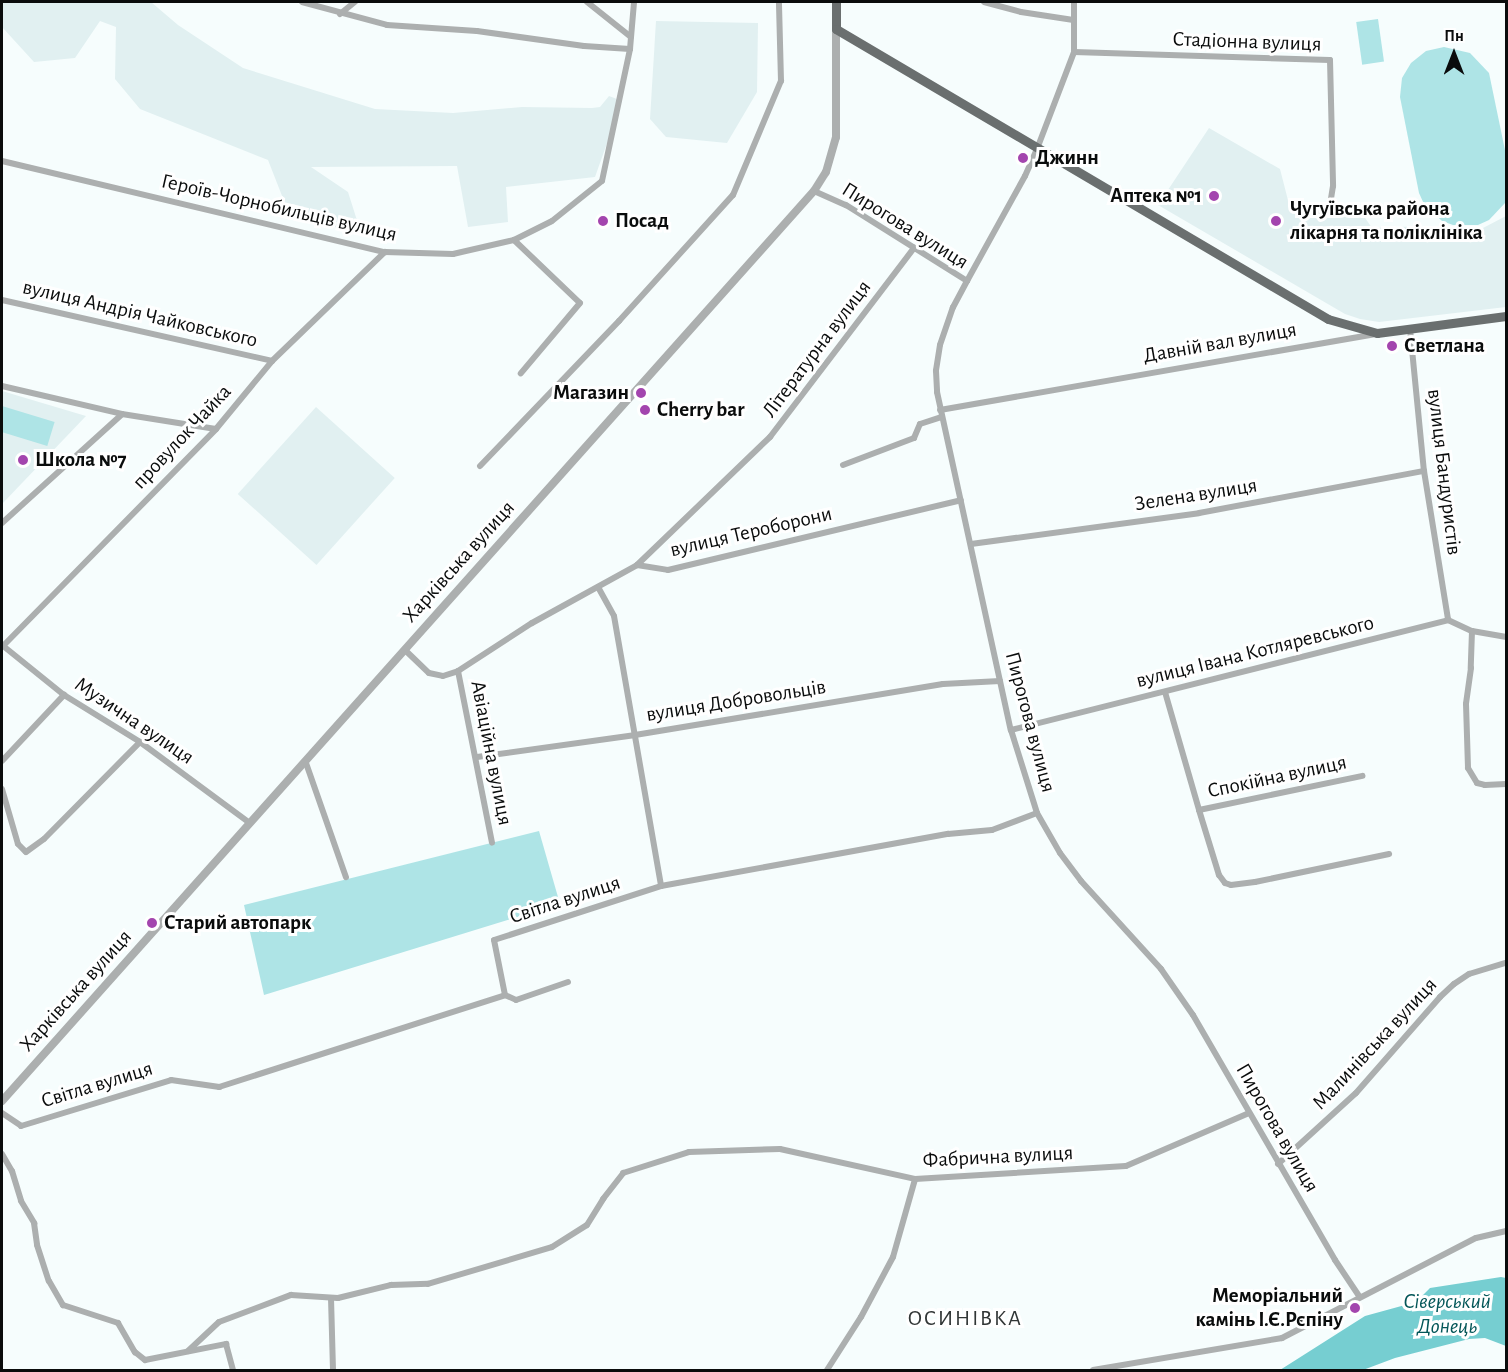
<!DOCTYPE html>
<meta charset="utf-8">
<style>
body{margin:0}
#map{position:relative;width:1508px;height:1372px;overflow:hidden;background:#f6fdfd;font-family:"Alegreya Sans",sans-serif}
div>[style]{position:absolute}
[style*='--x']{left:calc(var(--x)*1px);top:calc(var(--y)*1px);width:calc(var(--w)*1px);rotate:calc(var(--a)*1deg)}
.built>*{inset:0;background:#e1f0f1;transform-origin:0 0}
.green>*{inset:0;background:#aee4e6;transform-origin:0 0}
.water>*{inset:0;background:#76ced1}
.minor>*{height:6px;margin:-3px;padding:0 3px;transform-origin:3px;border-radius:3px;background:#acafaf}
.tertiary>*{height:8px;margin:-4px;padding:0 4px;transform-origin:4px;border-radius:4px;background:#acafaf}
.primary>*{height:9px;margin:-4.5px;padding:0 4.5px;transform-origin:4.5px;border-radius:4.5px;background:#6a6f6f}
.dots>*{width:16px;height:16px;translate:-50% -50%;box-sizing:border-box;border:3px solid #fff;border-radius:50%}
span{translate:-50% -50%;white-space:nowrap;text-align:center;line-height:1.15;-webkit-text-stroke:6px #fff;paint-order:stroke}
.street-label{font-size:21px;color:#0a0c0c}
.poi-label{font-size:21px;color:#0a0c0c;font-weight:700}
.left{translate:0 -50%;text-align:left}
.right{translate:-100% -50%;text-align:right}
.water-label{font-size:22px;color:#035658;font-style:italic}
.neighbourhood-label{font-size:22px;color:#313636;letter-spacing:1.5px}
.frame{position:absolute;inset:0;border:3px solid #0a0c0c;pointer-events:none}
.north{position:absolute;left:1424px;top:24px;width:60px;height:60px;-webkit-text-stroke:4px #fff;paint-order:stroke;rotate:0deg;font-size:16px;font-weight:700;line-height:24px;text-align:center;color:#0a0c0c}
.north::after{content:'';display:block;margin:auto;width:21px;height:27px;background:#0a0c0c;clip-path:polygon(50% 0,100% 100%,50% 72%,0 100%)}
</style>
<div id="map">
<div class="built">
<i style="clip-path:polygon(2px 2px,151px 2px,178px 25px,243px 68px,375px 109px,453px 113px,522px 107px,592px 108px,600px 107px,609px 96px,622px 101px,595px 177px,506px 187px,508px 222px,468px 227px,457px 166px,311px 167px,348px 192px,361px 233px,312px 222px,286px 206px,268px 160px,140px 109px,115px 79px,116px 27px,100px 21px,75px 58px,34px 62px,2px 27px)"></i>
<i style="clip-path:polygon(656px 21px,758px 23px,757px 92px,727px 143px,666px 137px,650px 119px)"></i>
<i style="clip-path:polygon(1209px 128px,1280px 169px,1290px 208px,1359px 209px,1372px 228px,1426px 226px,1462px 233px,1483px 228px,1506px 216px,1506px 307px,1379px 322px,1360px 319px,1345px 314px,1158px 205px)"></i>
<i style="clip-path:polygon(2px 391px,86px 416px,2px 504px)"></i>
<i style="left:316px;top:407px;width:106px;height:117px;rotate:42deg"></i>
</div>
<div class="green">
<i style="left:1378px;top:19px;width:43px;height:22px;rotate:82deg"></i>
<i style="clip-path:polygon(1444px 47px,1470px 53px,1489px 73px,1506px 155px,1506px 202px,1489px 220px,1478px 225px,1453px 225px,1442px 221px,1424px 204px,1419px 193px,1400px 97px,1402px 78px,1411px 63px,1426px 51px)"></i>
<i style="left:2px;top:406px;width:55px;height:25px;rotate:17deg"></i>
<i style="clip-path:polygon(539px 831px,560px 904px,264px 995px,244px 905px)"></i>
</div>
<div class="water">
<i style="clip-path:polygon(1501px 1277px,1506px 1278px,1506px 1346px,1485px 1338px,1469px 1339px,1395px 1358px,1363px 1370px,1280px 1370px,1365px 1316px,1416px 1302px,1430px 1288px)"></i>
</div>
<div class="minor">
<i style="--x:302;--y:2;--w:88;--a:15.1"></i>
<i style="--x:387;--y:25;--w:90;--a:3.8"></i>
<i style="--x:477;--y:31;--w:108;--a:8"></i>
<i style="--x:584;--y:46;--w:46;--a:3.7"></i>
<i style="--x:587;--y:2;--w:56;--a:38.5"></i>
<i style="--x:984;--y:2;--w:38;--a:15"></i>
<i style="--x:1021;--y:12;--w:53;--a:8.7"></i>
<i style="--x:340;--y:14;--w:19;--a:-39"></i>
<i style="--x:1074;--y:52;--w:256;--a:1.8"></i>
<i style="--x:1330;--y:60;--w:126;--a:88.6"></i>
<i style="--x:1333;--y:186;--w:18;--a:99"></i>
<i style="--x:1330;--y:204;--w:7;--a:135"></i>
<i style="--x:1325;--y:209;--w:11;--a:165"></i>
<i style="--x:2;--y:161;--w:394;--a:13.4"></i>
<i style="--x:385;--y:252;--w:68;--a:1.7"></i>
<i style="--x:453;--y:254;--w:63;--a:-12.9"></i>
<i style="--x:514;--y:240;--w:42;--a:-26.6"></i>
<i style="--x:552;--y:221;--w:64;--a:-38.7"></i>
<i style="--x:602;--y:181;--w:135;--a:-78"></i>
<i style="--x:630;--y:49;--w:47;--a:-85.1"></i>
<i style="--x:814;--y:191;--w:35;--a:24"></i>
<i style="--x:846;--y:205;--w:143;--a:32.1"></i>
<i style="--x:967;--y:281;--w:30;--a:118"></i>
<i style="--x:953;--y:307;--w:40;--a:108.9"></i>
<i style="--x:940;--y:345;--w:26;--a:99"></i>
<i style="--x:936;--y:371;--w:21;--a:87"></i>
<i style="--x:937;--y:392;--w:346;--a:77.7"></i>
<i style="--x:1011;--y:730;--w:87;--a:72.6"></i>
<i style="--x:1037;--y:813;--w:46;--a:60.1"></i>
<i style="--x:1060;--y:853;--w:35;--a:53"></i>
<i style="--x:1081;--y:881;--w:119;--a:47.7"></i>
<i style="--x:1161;--y:969;--w:56;--a:55.2"></i>
<i style="--x:1193;--y:1015;--w:283;--a:59.9"></i>
<i style="--x:1335;--y:1260;--w:43;--a:56.3"></i>
<i style="--x:514;--y:240;--w:91;--a:43.7"></i>
<i style="--x:580;--y:303;--w:92;--a:130.1"></i>
<i style="--x:967;--y:281;--w:120;--a:-61.1"></i>
<i style="--x:1025;--y:176;--w:30;--a:-66"></i>
<i style="--x:1037;--y:149;--w:104;--a:-69.1"></i>
<i style="--x:1074;--y:52;--w:50;--a:-90"></i>
<i style="--x:2;--y:300;--w:277;--a:12.7"></i>
<i style="--x:1410;--y:329;--w:143;--a:84.4"></i>
<i style="--x:1424;--y:471;--w:151;--a:80.8"></i>
<i style="--x:2;--y:386;--w:123;--a:13.1"></i>
<i style="--x:122;--y:414;--w:95;--a:9.1"></i>
<i style="--x:940;--y:410;--w:441;--a:-9.9"></i>
<i style="--x:843;--y:465;--w:76;--a:-20.8"></i>
<i style="--x:914;--y:438;--w:15;--a:-67"></i>
<i style="--x:920;--y:424;--w:23;--a:-18"></i>
<i style="--x:480;--y:466;--w:201;--a:-46.2"></i>
<i style="--x:619;--y:321;--w:170;--a:-47.9"></i>
<i style="--x:733;--y:195;--w:124;--a:-67.2"></i>
<i style="--x:781;--y:81;--w:79;--a:-91.5"></i>
<i style="--x:2;--y:523;--w:162;--a:-42.2"></i>
<i style="--x:971;--y:544;--w:230;--a:-7.7"></i>
<i style="--x:1199;--y:513;--w:229;--a:-10.6"></i>
<i style="--x:637;--y:565;--w:185;--a:-43.9"></i>
<i style="--x:770;--y:437;--w:238;--a:-52.7"></i>
<i style="--x:598;--y:587;--w:33;--a:61"></i>
<i style="--x:614;--y:616;--w:274;--a:80.1"></i>
<i style="--x:1472;--y:631;--w:37;--a:92"></i>
<i style="--x:1471;--y:668;--w:36;--a:98"></i>
<i style="--x:1466;--y:704;--w:64;--a:88.2"></i>
<i style="--x:1468;--y:768;--w:17;--a:59"></i>
<i style="--x:1477;--y:783;--w:8;--a:14"></i>
<i style="--x:1485;--y:785;--w:21;--a:-3"></i>
<i style="--x:2;--y:645;--w:80;--a:38.9"></i>
<i style="--x:64;--y:695;--w:89;--a:31.7"></i>
<i style="--x:140;--y:742;--w:137;--a:36.4"></i>
<i style="--x:3;--y:646;--w:304;--a:-45.5"></i>
<i style="--x:216;--y:429;--w:88;--a:-50.5"></i>
<i style="--x:272;--y:361;--w:157;--a:-44"></i>
<i style="--x:405;--y:650;--w:33;--a:44"></i>
<i style="--x:429;--y:673;--w:14;--a:12"></i>
<i style="--x:443;--y:676;--w:16;--a:-18"></i>
<i style="--x:458;--y:671;--w:88;--a:-33"></i>
<i style="--x:532;--y:623;--w:120;--a:-28.9"></i>
<i style="--x:637;--y:565;--w:31;--a:9"></i>
<i style="--x:668;--y:570;--w:301;--a:-13.4"></i>
<i style="--x:458;--y:671;--w:175;--a:78.8"></i>
<i style="--x:1165;--y:692;--w:123;--a:73.9"></i>
<i style="--x:1199;--y:810;--w:68;--a:72.9"></i>
<i style="--x:1219;--y:875;--w:10;--a:53"></i>
<i style="--x:1225;--y:883;--w:6;--a:18"></i>
<i style="--x:1231;--y:885;--w:24;--a:-7"></i>
<i style="--x:1255;--y:882;--w:137;--a:-11.8"></i>
<i style="--x:1011;--y:730;--w:451;--a:-14.1"></i>
<i style="--x:1448;--y:620;--w:26;--a:25"></i>
<i style="--x:1472;--y:631;--w:35;--a:10"></i>
<i style="--x:477;--y:757;--w:160;--a:-7.9"></i>
<i style="--x:635;--y:735;--w:312;--a:-9.4"></i>
<i style="--x:943;--y:684;--w:57;--a:-3"></i>
<i style="--x:2;--y:761;--w:91;--a:-46.8"></i>
<i style="--x:306;--y:763;--w:121;--a:70.7"></i>
<i style="--x:2;--y:789;--w:57;--a:73.8"></i>
<i style="--x:18;--y:844;--w:11;--a:45"></i>
<i style="--x:26;--y:852;--w:22;--a:-36"></i>
<i style="--x:44;--y:839;--w:136;--a:-45.3"></i>
<i style="--x:1199;--y:810;--w:167;--a:-11.8"></i>
<i style="--x:505;--y:995;--w:12;--a:24"></i>
<i style="--x:516;--y:1000;--w:55;--a:-19.1"></i>
<i style="--x:2;--y:1113;--w:23;--a:34"></i>
<i style="--x:21;--y:1126;--w:157;--a:-17"></i>
<i style="--x:171;--y:1080;--w:49;--a:8.3"></i>
<i style="--x:219;--y:1087;--w:300;--a:-17.8"></i>
<i style="--x:505;--y:995;--w:56;--a:-101.3"></i>
<i style="--x:494;--y:940;--w:176;--a:-17.9"></i>
<i style="--x:661;--y:886;--w:292;--a:-10.3"></i>
<i style="--x:948;--y:834;--w:44;--a:-5.2"></i>
<i style="--x:992;--y:830;--w:48;--a:-20.7"></i>
<i style="--x:2;--y:1154;--w:20;--a:60"></i>
<i style="--x:12;--y:1171;--w:31;--a:73"></i>
<i style="--x:21;--y:1201;--w:26;--a:59"></i>
<i style="--x:34;--y:1223;--w:22;--a:82"></i>
<i style="--x:37;--y:1245;--w:38;--a:72"></i>
<i style="--x:49;--y:1281;--w:28;--a:60"></i>
<i style="--x:63;--y:1305;--w:58;--a:18.1"></i>
<i style="--x:118;--y:1323;--w:34;--a:60"></i>
<i style="--x:135;--y:1352;--w:13;--a:39"></i>
<i style="--x:145;--y:1360;--w:83;--a:-11.2"></i>
<i style="--x:226;--y:1344;--w:27;--a:75"></i>
<i style="--x:1278;--y:1164;--w:105;--a:-42.3"></i>
<i style="--x:1356;--y:1093;--w:128;--a:-48.8"></i>
<i style="--x:1440;--y:997;--w:19;--a:-43"></i>
<i style="--x:1454;--y:984;--w:18;--a:-34"></i>
<i style="--x:1469;--y:974;--w:39;--a:-17"></i>
<i style="--x:331;--y:1298;--w:72;--a:88.4"></i>
<i style="--x:188;--y:1351;--w:42;--a:-43.1"></i>
<i style="--x:219;--y:1322;--w:77;--a:-20.6"></i>
<i style="--x:291;--y:1295;--w:47;--a:3.7"></i>
<i style="--x:338;--y:1298;--w:55;--a:-13.8"></i>
<i style="--x:391;--y:1285;--w:37;--a:-2"></i>
<i style="--x:428;--y:1284;--w:129;--a:-16.6"></i>
<i style="--x:552;--y:1247;--w:41;--a:-32.2"></i>
<i style="--x:587;--y:1225;--w:31;--a:-58"></i>
<i style="--x:603;--y:1199;--w:33;--a:-52"></i>
<i style="--x:623;--y:1173;--w:69;--a:-17.7"></i>
<i style="--x:689;--y:1152;--w:91;--a:-1.9"></i>
<i style="--x:780;--y:1149;--w:138;--a:12.5"></i>
<i style="--x:915;--y:1179;--w:211;--a:-3.5"></i>
<i style="--x:1126;--y:1166;--w:134;--a:-23.3"></i>
<i style="--x:827;--y:1370;--w:63;--a:-57.3"></i>
<i style="--x:861;--y:1317;--w:68;--a:-61.9"></i>
<i style="--x:893;--y:1257;--w:81;--a:-74.2"></i>
<i style="--x:1093;--y:1370;--w:192;--a:-9.6"></i>
<i style="--x:1282;--y:1338;--w:218;--a:-27.3"></i>
<i style="--x:1476;--y:1238;--w:31;--a:-13"></i>
</div>
<div class="tertiary">
<i style="--x:2;--y:1101;--w:1220;--a:-48.26"></i>
<i style="--x:814;--y:191;--w:22;--a:-58"></i>
<i style="--x:826;--y:172;--w:36;--a:-74"></i>
<i style="--x:836;--y:137;--w:108;--a:-90"></i>
</div>
<div class="primary">
<i style="--x:836;--y:2;--w:27;--a:90"></i>
<i style="--x:836;--y:29;--w:571;--a:30.52"></i>
<i style="--x:1328;--y:319;--w:51;--a:15.9"></i>
<i style="--x:1377;--y:333;--w:130;--a:-7.5"></i>
</div>
<div class="dots">
<i style="left:1023px;top:158px;background:#a345ae"></i>
<i style="left:1214px;top:196px;background:#a345ae"></i>
<i style="left:603px;top:221px;background:#a345ae"></i>
<i style="left:1276px;top:221px;background:#a345ae"></i>
<i style="left:1392px;top:346px;background:#a345ae"></i>
<i style="left:641px;top:393px;background:#a345ae"></i>
<i style="left:645px;top:410px;background:#a345ae"></i>
<i style="left:23px;top:460px;background:#a345ae"></i>
<i style="left:152px;top:923px;background:#a345ae"></i>
<i style="left:1355px;top:1308px;background:#a345ae"></i>
</div>
<div class="street-label">
<span style="left:1247px;top:42px;rotate:2deg">Стадіонна вулиця</span>
<span style="left:279px;top:208px;rotate:13deg">Героїв-Чорнобильців вулиця</span>
<span style="left:905px;top:226px;rotate:32deg">Пирогова вулиця</span>
<span style="left:140px;top:314px;rotate:13deg">вулиця Андрія Чайковського</span>
<span style="left:1220px;top:343px;rotate:-10deg">Давній вал вулиця</span>
<span style="left:817px;top:349px;rotate:-53deg">Літературна вулиця</span>
<span style="left:182px;top:437px;rotate:-47deg">провулок Чайка</span>
<span style="left:1444px;top:472px;rotate:83deg">вулиця Бандуристів</span>
<span style="left:1196px;top:495px;rotate:-9deg">Зелена вулиця</span>
<span style="left:751px;top:532px;rotate:-13deg">вулиця Тероборони</span>
<span style="left:459px;top:562px;rotate:-48deg">Харківська вулиця</span>
<span style="left:1255px;top:652px;rotate:-14deg">вулиця Івана Котляревського</span>
<span style="left:736px;top:701px;rotate:-9deg">вулиця Добровольців</span>
<span style="left:134px;top:721px;rotate:34deg">Музична вулиця</span>
<span style="left:1030px;top:722px;rotate:75deg">Пирогова вулиця</span>
<span style="left:491px;top:753px;rotate:79deg">Авіаційна вулиця</span>
<span style="left:1277px;top:777px;rotate:-12deg">Спокійна вулиця</span>
<span style="left:565px;top:900px;rotate:-18deg">Світла вулиця</span>
<span style="left:76px;top:991px;rotate:-48deg">Харківська вулиця</span>
<span style="left:1375px;top:1044px;rotate:-47deg">Малинівська вулиця</span>
<span style="left:97px;top:1085px;rotate:-17deg">Світла вулиця</span>
<span style="left:1277px;top:1128px;rotate:60deg">Пирогова вулиця</span>
<span style="left:998px;top:1157px;rotate:-3deg">Фабрична вулиця</span>
</div>
<div class="poi-label">
<span class="left" style="left:1035px;top:158px">Джинн</span>
<span class="right" style="left:1202px;top:196px">Аптека №1</span>
<span class="left" style="left:1290px;top:221px">Чугуївська района<br>лікарня та поліклініка</span>
<span class="left" style="left:615px;top:221px">Посад</span>
<span class="left" style="left:1404px;top:346px">Светлана</span>
<span class="right" style="left:629px;top:393px">Магазин</span>
<span class="left" style="left:657px;top:410px">Cherry bar</span>
<span class="left" style="left:35px;top:460px">Школа №7</span>
<span class="left" style="left:164px;top:923px">Старий автопарк</span>
<span class="right" style="left:1343px;top:1308px">Меморіальний<br>камінь І.Є.Рєпіну</span>
</div>
<div class="water-label">
<span style="left:1447px;top:1314px">Сіверський<br>Донець</span>
</div>
<div class="neighbourhood-label">
<span style="left:965px;top:1319px">ОСИНІВКА</span>
</div>
<div class="frame"></div>
<div class="north">Пн</div>
</div>
